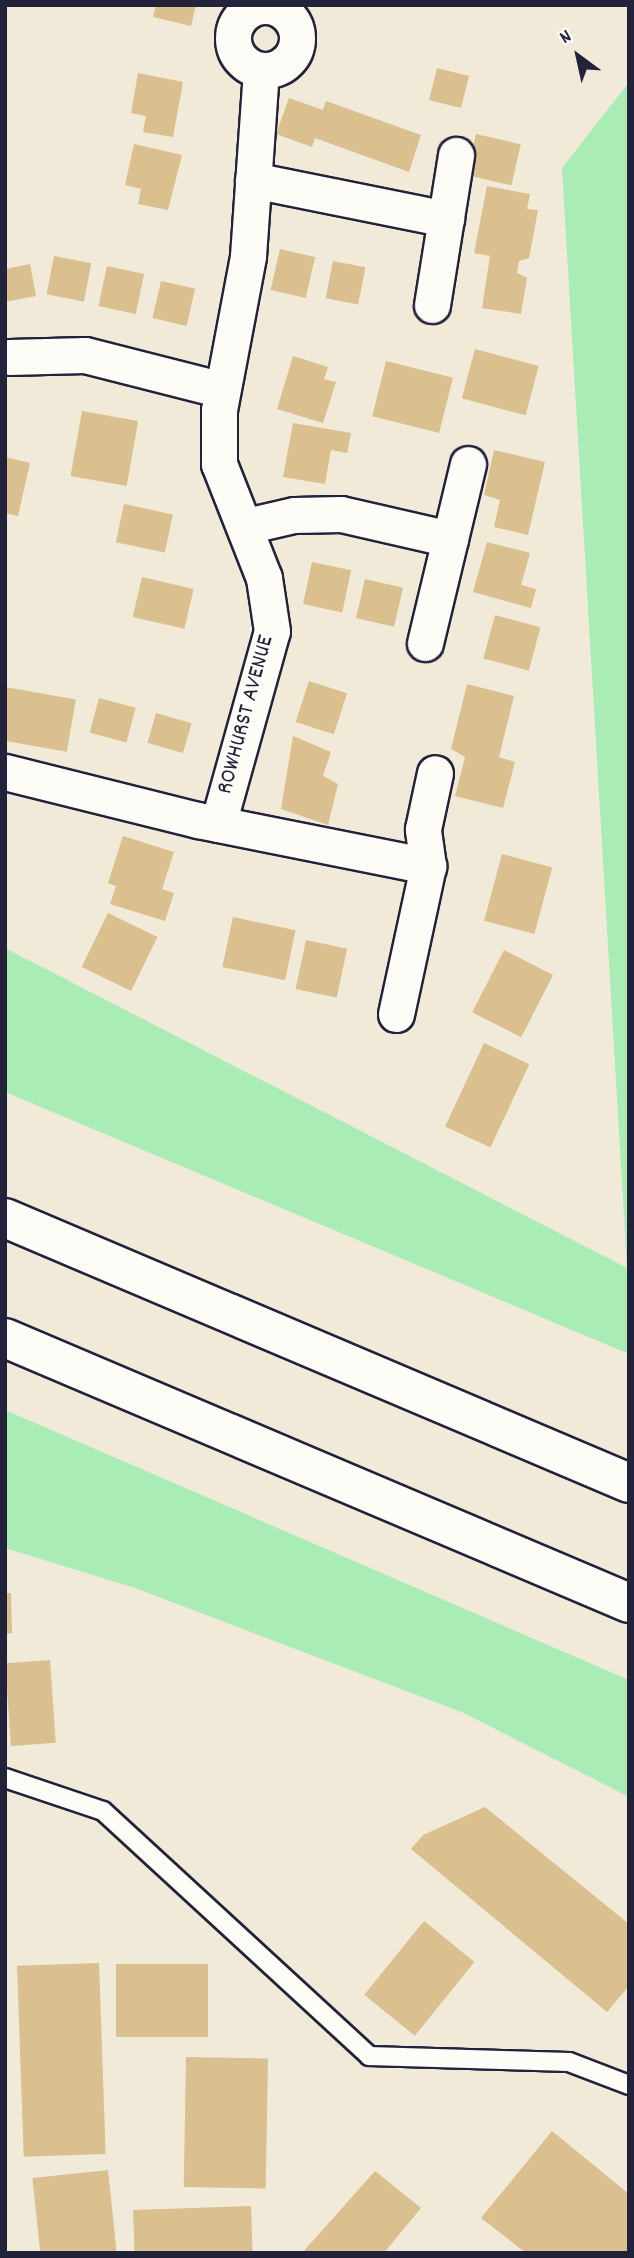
<!DOCTYPE html>
<style>
body{margin:0}
#map{position:relative;width:634px;height:2258px;overflow:hidden;background:#f2ead8;font-family:Dekko,sans-serif}
div>[style]{position:absolute}
[style*='--x']{left:calc(var(--x)*1px);top:calc(var(--y)*1px);width:calc(var(--w)*1px);rotate:calc(var(--a)*1deg)}
.green>*{inset:0;background:#a9ecb6}
.building>*{inset:0;background:#dabf8f;transform-origin:0 0}
.roads{filter:drop-shadow(2px 0 #22223b) drop-shadow(-2px 0 #22223b) drop-shadow(0 2px #22223b) drop-shadow(0 -2px #22223b)}
.lane>*{height:18px;margin:-9px;padding:0 9px;transform-origin:9px;border-radius:9px;background:#fdfcf7}
.street>*{height:35px;margin:-17.5px;padding:0 17.5px;transform-origin:17.5px;border-radius:17.5px;background:#fdfcf7}
.street>.ring{margin:-17.5px;padding:0;box-sizing:content-box;background:none;border:35px solid #fdfcf7;border-radius:50%}
.highway>*{height:38px;margin:-19px;padding:0 19px;transform-origin:19px;border-radius:19px;background:#fdfcf7}
span{translate:-50% -50%;white-space:nowrap;text-align:center;line-height:1.15;-webkit-text-stroke:6px #fdfcf7;paint-order:stroke}
.street-label{font-size:23px;color:#22223b}
.frame{position:absolute;inset:0;border:7px solid #22223b;pointer-events:none}
.north{position:absolute;left:543px;top:21px;width:70px;height:70px;-webkit-text-stroke:5px #fdfcf7;paint-order:stroke;rotate:327deg;font-size:19px;font-weight:700;line-height:28px;text-align:center;color:#22223b}
.north::after{content:'';display:block;margin:auto;width:24px;height:32px;background:#22223b;clip-path:polygon(50% 0,100% 100%,50% 72%,0 100%)}
</style>
<div id="map">
<div class="green">
<i style="clip-path:polygon(629px 82px,629px 1354px,5px 1092px,5px 948px,627px 1268px,562px 168px)"></i>
<i style="clip-path:polygon(5px 1410px,629px 1680px,629px 1797px,464px 1713px,135px 1588px,5px 1548px)"></i>
</div>
<div class="building">
<i style="clip-path:polygon(156px 5px,196px 5px,191px 26px,153px 17px)"></i>
<i style="left:437px;top:68px;width:33px;height:33px;rotate:14deg"></i>
<i style="clip-path:polygon(138px 73px,183px 82px,173px 137px,143px 132px,146px 116px,131px 113px)"></i>
<i style="clip-path:polygon(289px 98px,323px 110px,326px 101px,421px 135px,409px 172px,315px 138px,312px 147px,276px 134px)"></i>
<i style="left:476px;top:134px;width:46px;height:42px;rotate:13deg"></i>
<i style="clip-path:polygon(134px 144px,182px 155px,168px 210px,138px 204px,141px 189px,125px 185px)"></i>
<i style="clip-path:polygon(487px 186px,530px 194px,527px 209px,538px 210px,529px 258px,519px 261px,517px 273px,527px 278px,521px 314px,482px 308px,490px 256px,474px 253px)"></i>
<i style="left:280px;top:249px;width:36px;height:42px;rotate:13deg"></i>
<i style="left:54px;top:256px;width:38px;height:39px;rotate:11deg"></i>
<i style="left:333px;top:261px;width:33px;height:38px;rotate:11deg"></i>
<i style="clip-path:polygon(30px 264px,36px 296px,5px 302px,5px 269px)"></i>
<i style="left:107px;top:266px;width:38px;height:41px;rotate:12deg"></i>
<i style="left:161px;top:281px;width:35px;height:38px;rotate:13deg"></i>
<i style="left:475px;top:349px;width:66px;height:51px;rotate:15deg"></i>
<i style="clip-path:polygon(293px 356px,328px 367px,324px 379px,336px 382px,323px 423px,277px 409px)"></i>
<i style="left:386px;top:361px;width:69px;height:57px;rotate:14deg"></i>
<i style="left:82px;top:411px;width:57px;height:66px;rotate:10deg"></i>
<i style="clip-path:polygon(293px 423px,351px 433px,347px 453px,331px 450px,325px 484px,283px 477px)"></i>
<i style="clip-path:polygon(494px 450px,545px 462px,528px 535px,494px 527px,500px 500px,484px 495px)"></i>
<i style="clip-path:polygon(5px 457px,30px 463px,18px 516px,5px 513px)"></i>
<i style="left:124px;top:504px;width:50px;height:39px;rotate:12deg"></i>
<i style="clip-path:polygon(487px 542px,530px 553px,521px 585px,536px 589px,531px 608px,473px 592px)"></i>
<i style="left:312px;top:562px;width:40px;height:43px;rotate:12deg"></i>
<i style="left:142px;top:577px;width:53px;height:41px;rotate:13deg"></i>
<i style="left:365px;top:579px;width:39px;height:40px;rotate:13deg"></i>
<i style="left:495px;top:615px;width:47px;height:45px;rotate:15deg"></i>
<i style="left:309px;top:681px;width:40px;height:43px;rotate:18deg"></i>
<i style="clip-path:polygon(467px 684px,514px 696px,499px 757px,515px 762px,503px 808px,455px 796px,465px 757px,451px 749px)"></i>
<i style="left:5px;top:687px;width:72px;height:53px;rotate:10deg"></i>
<i style="left:99px;top:698px;width:38px;height:36px;rotate:15deg"></i>
<i style="left:156px;top:713px;width:37px;height:31px;rotate:16deg"></i>
<i style="clip-path:polygon(293px 736px,331px 752px,323px 776px,338px 784px,328px 825px,281px 809px)"></i>
<i style="clip-path:polygon(123px 836px,174px 852px,162px 889px,174px 893px,165px 921px,110px 904px,116px 886px,108px 883px)"></i>
<i style="left:502px;top:854px;width:52px;height:69px;rotate:15deg"></i>
<i style="left:108px;top:913px;width:55px;height:60px;rotate:26deg"></i>
<i style="left:233px;top:917px;width:64px;height:51px;rotate:12deg"></i>
<i style="left:306px;top:940px;width:42px;height:50px;rotate:12deg"></i>
<i style="left:504px;top:950px;width:55px;height:70px;rotate:27deg"></i>
<i style="left:484px;top:1043px;width:50px;height:92px;rotate:25deg"></i>
<i style="clip-path:polygon(5px 1593px,11px 1593px,12px 1633px,5px 1634px)"></i>
<i style="left:50px;top:1660px;width:83px;height:45px;rotate:86deg"></i>
<i style="clip-path:polygon(485px 1807px,629px 1924px,629px 1986px,607px 2012px,411px 1849px,423px 1835px)"></i>
<i style="left:424px;top:1921px;width:65px;height:95px;rotate:39deg"></i>
<i style="left:99px;top:1963px;width:191px;height:82px;rotate:88deg"></i>
<i style="left:116px;top:1964px;width:92px;height:73px"></i>
<i style="left:186px;top:2057px;width:82px;height:130px;rotate:1deg"></i>
<i style="clip-path:polygon(552px 2131px,629px 2194px,629px 2253px,526px 2253px,481px 2218px)"></i>
<i style="left:108px;top:2170px;width:83px;height:76px;rotate:84deg"></i>
<i style="clip-path:polygon(375px 2171px,421px 2208px,384px 2253px,302px 2253px)"></i>
<i style="left:251px;top:2206px;width:47px;height:118px;rotate:88deg"></i>
</div>
<div class="roads">
<div class="lane">
<i style="--x:5;--y:1778;--w:103;--a:18.6"></i>
<i style="--x:103;--y:1811;--w:362;--a:42.6"></i>
<i style="--x:369;--y:2056;--w:200;--a:1.7"></i>
<i style="--x:569;--y:2062;--w:64;--a:21"></i>
</div>
<div class="street">
<i class="ring" style="left:233px;top:6px;width:29px;height:29px"></i>
<i style="--x:253;--y:180;--w:197;--a:11.4"></i>
<i style="--x:432;--y:305;--w:152;--a:-80.9"></i>
<i style="--x:9;--y:357;--w:76;--a:-1.5"></i>
<i style="--x:85;--y:355;--w:141;--a:14.3"></i>
<i style="--x:246;--y:526;--w:49;--a:-12.9"></i>
<i style="--x:294;--y:515;--w:47;--a:-1.2"></i>
<i style="--x:341;--y:514;--w:112;--a:12.9"></i>
<i style="--x:425;--y:643;--w:184;--a:-76.5"></i>
<i style="--x:5;--y:772;--w:199;--a:14"></i>
<i style="--x:198;--y:820;--w:235;--a:11.3"></i>
<i style="--x:218;--y:824;--w:200;--a:-74.4"></i>
<i style="--x:272;--y:631;--w:54;--a:-98.6"></i>
<i style="--x:264;--y:578;--w:123;--a:-111.5"></i>
<i style="--x:219;--y:464;--w:54;--a:-90"></i>
<i style="--x:219;--y:410;--w:157;--a:-79.3"></i>
<i style="--x:248;--y:256;--w:186;--a:-86"></i>
<i style="--x:396;--y:1014;--w:151;--a:-77.8"></i>
<i style="--x:428;--y:866;--w:37;--a:-98"></i>
<i style="--x:423;--y:829;--w:57;--a:-77.9"></i>
</div>
<div class="highway">
<i style="--x:5;--y:1218;--w:678;--a:23.01"></i>
<i style="--x:5;--y:1338;--w:678;--a:23.01"></i>
</div>
</div>
<div class="street-label">
<span style="left:247px;top:715px;rotate:-75deg">ROWHURST AVENUE</span>
</div>
<div class="frame"></div>
<div class="north">N</div>
</div>
